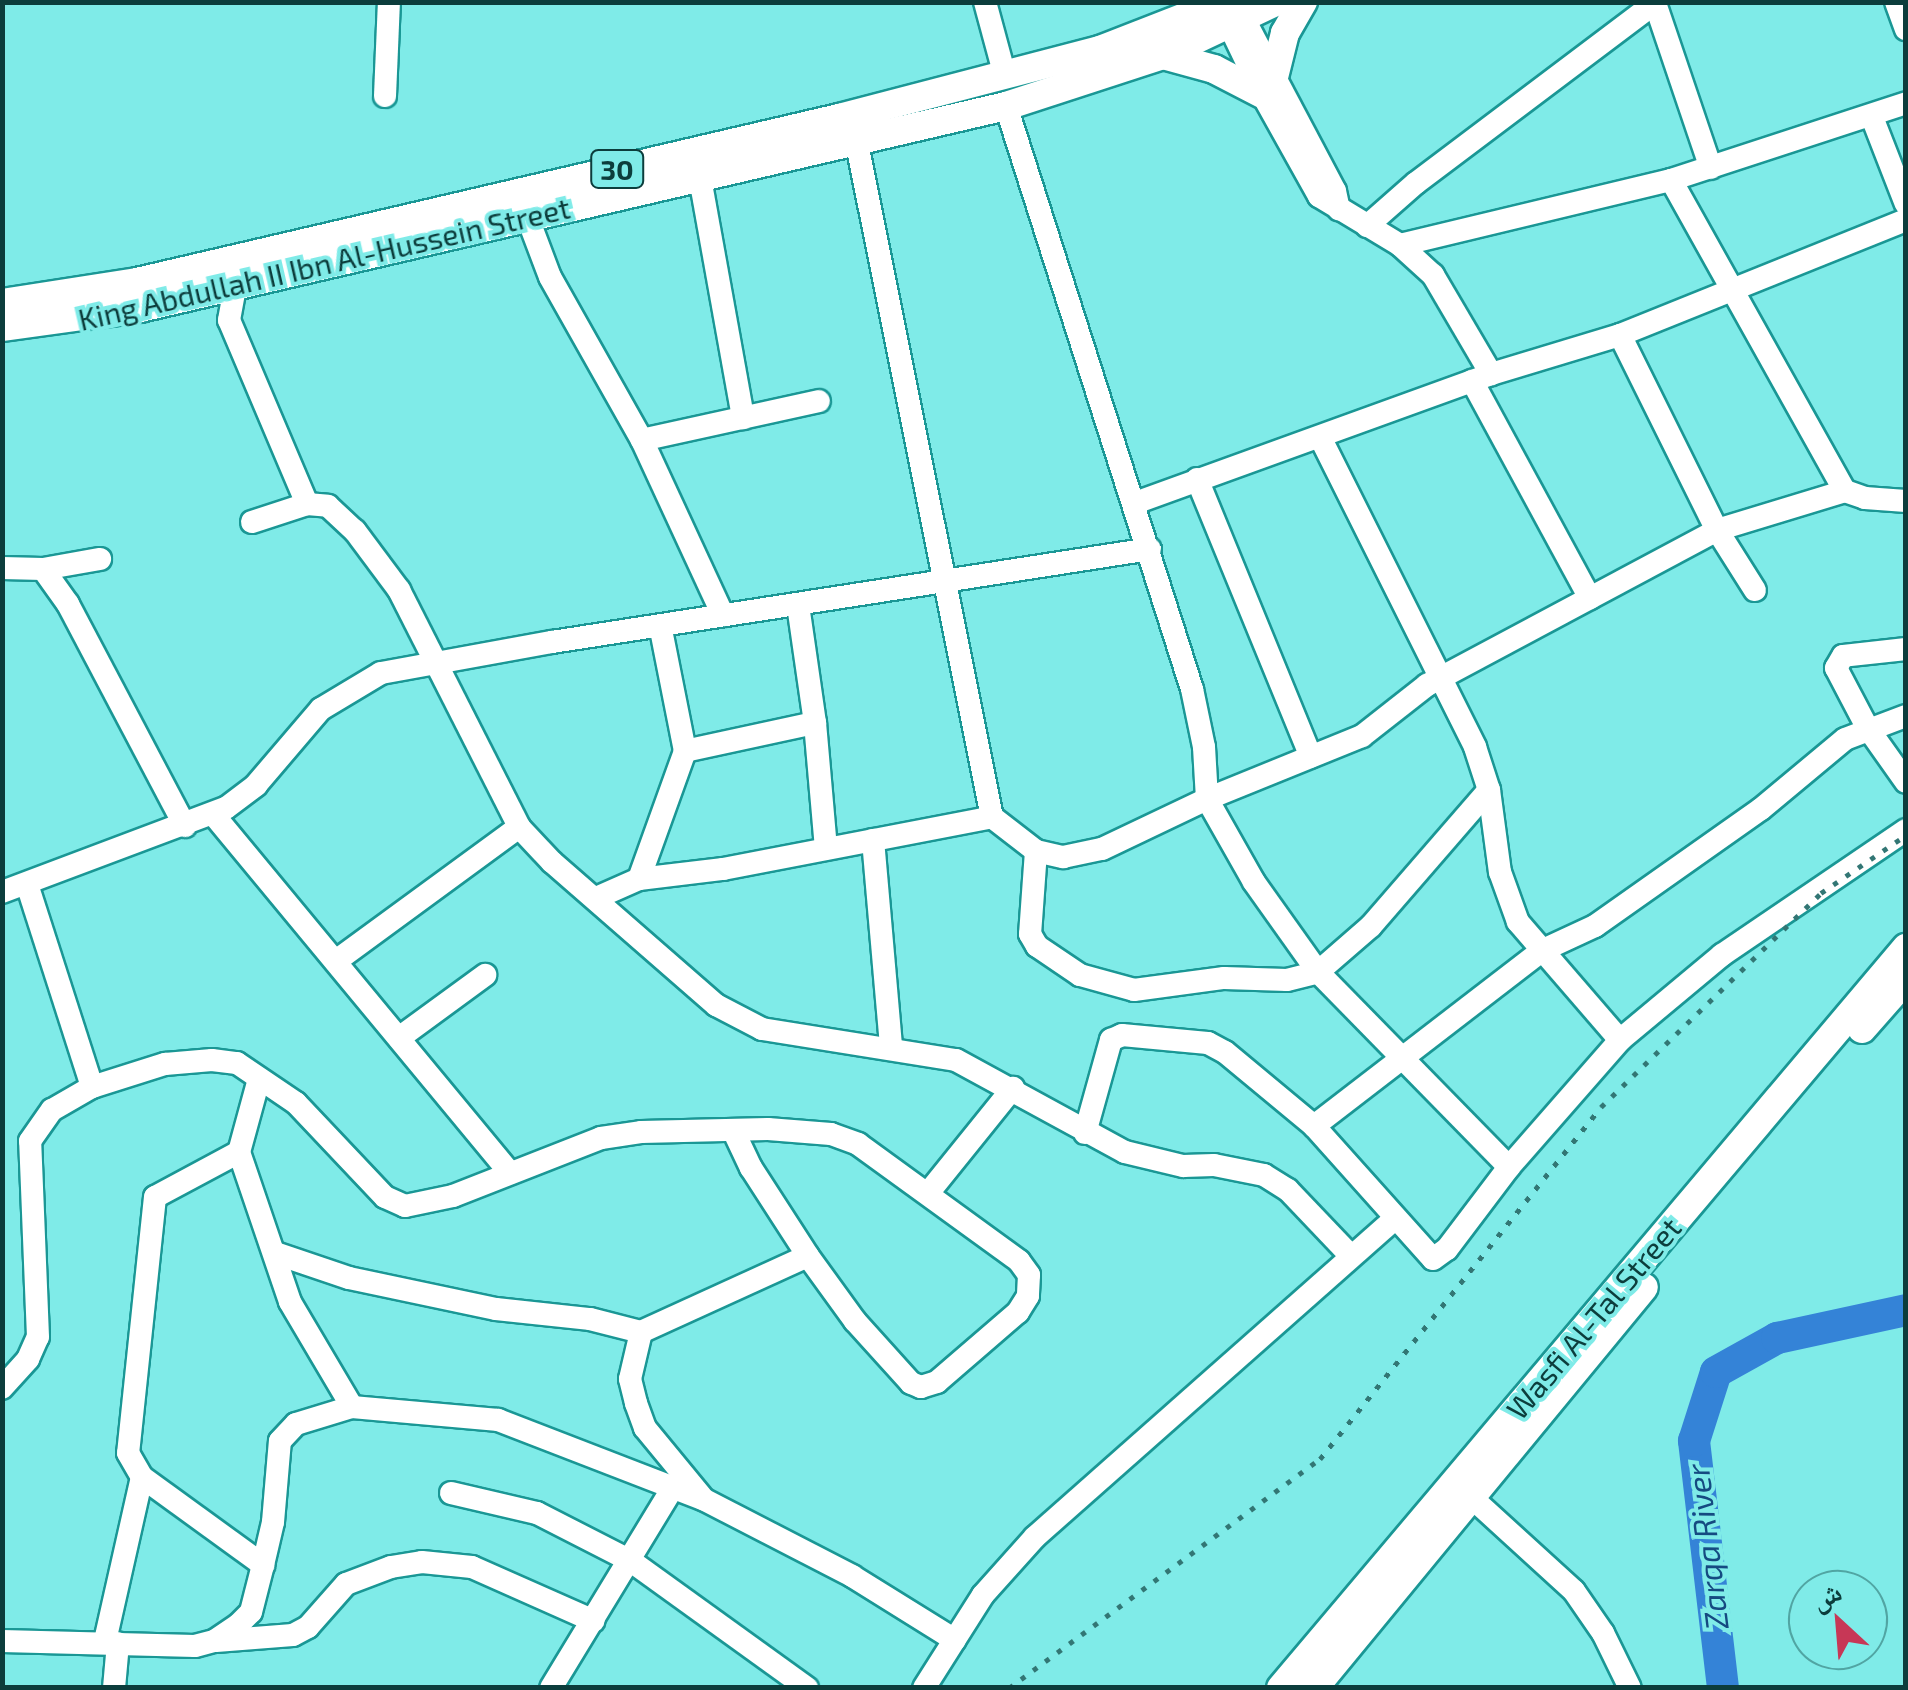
<!DOCTYPE html>
<meta charset="utf-8">
<style>
body{margin:0}
#map{position:relative;width:1908px;height:1690px;overflow:hidden;background:#7febe8;font-family:"Exo 2","Noto Naskh Arabic",sans-serif}
div>[style]{position:absolute}
[style*='--x']{left:calc(var(--x)*1px);top:calc(var(--y)*1px);width:calc(var(--w)*1px);rotate:calc(var(--a)*1deg)}
.river>*{height:32px;margin:-16px;padding:0 16px;transform-origin:16px;border-radius:16px;background:#3483d7}
.roads{filter:drop-shadow(2px 0 #1a9795) drop-shadow(-2px 0 #1a9795) drop-shadow(0 2px #1a9795) drop-shadow(0 -2px #1a9795)}
.minor>*{height:22px;margin:-11px;padding:0 11px;transform-origin:11px;border-radius:11px;background:#fff}
.major>*{height:28px;margin:-14px;padding:0 14px;transform-origin:14px;border-radius:14px;background:#fff}
.rail>*{height:5px;margin-top:-2.5px;transform-origin:0;background:repeating-linear-gradient(90deg,#327674 0 5px,transparent 0 15px)}
span{translate:-50% -50%;white-space:nowrap;text-align:center;line-height:1.15;-webkit-text-stroke:8px #7febe8;paint-order:stroke}
.shield-label span{padding:2px 8px;background:#7febe8;border:2px solid;border-radius:8px;-webkit-text-stroke-width:0}
.shield-label{font-size:28px;color:#0c3d3c;font-weight:700}
.street-label{font-size:30px;color:#0c3d3c}
.water-label{font-size:32px;color:#154a81;font-style:italic}
.frame{position:absolute;inset:0;border:5px solid #0c3d3c;pointer-events:none}
.north{position:absolute;left:1788px;top:1570px;width:100px;height:100px;box-sizing:border-box;background:#7febe8;border:2px solid #51a5a3;border-radius:50%;rotate:334deg;font-size:28px;font-weight:700;line-height:40px;text-align:center;color:#0c3d3c}
.north::after{content:'';display:block;margin:auto;width:35px;height:45px;background:#c73756;clip-path:polygon(50% 0,100% 100%,50% 72%,0 100%)}
</style>
<div id="map">
<div class="river">
<i style="--x:1723;--y:1688;--w:249;--a:-96.7"></i>
<i style="--x:1694;--y:1441;--w:72;--a:-72.3"></i>
<i style="--x:1716;--y:1372;--w:70;--a:-29.1"></i>
<i style="--x:1777;--y:1338;--w:132;--a:-12.2"></i>
</div>
<div class="roads">
<div class="minor">
<i style="--x:985;--y:2;--w:77;--a:74.9"></i>
<i style="--x:1896;--y:2;--w:29;--a:70"></i>
<i style="--x:1655;--y:3;--w:174;--a:71.3"></i>
<i style="--x:1236;--y:4;--w:212;--a:62.1"></i>
<i style="--x:1335;--y:191;--w:19;--a:78"></i>
<i style="--x:1227;--y:7;--w:18;--a:84"></i>
<i style="--x:1229;--y:25;--w:76;--a:64.4"></i>
<i style="--x:1262;--y:94;--w:117;--a:60.8"></i>
<i style="--x:1319;--y:196;--w:95;--a:31.2"></i>
<i style="--x:1400;--y:245;--w:45;--a:42.3"></i>
<i style="--x:1433;--y:275;--w:115;--a:59.6"></i>
<i style="--x:385;--y:96;--w:94;--a:-87.6"></i>
<i style="--x:1006;--y:106;--w:612;--a:72.31"></i>
<i style="--x:1192;--y:689;--w:59;--a:78.3"></i>
<i style="--x:1204;--y:747;--w:52;--a:86.7"></i>
<i style="--x:1207;--y:799;--w:95;--a:60.5"></i>
<i style="--x:1254;--y:882;--w:110;--a:54.6"></i>
<i style="--x:1318;--y:972;--w:273;--a:45.6"></i>
<i style="--x:1872;--y:117;--w:93;--a:68.7"></i>
<i style="--x:857;--y:144;--w:686;--a:78.66"></i>
<i style="--x:700;--y:178;--w:244;--a:79.8"></i>
<i style="--x:1671;--y:180;--w:356;--a:60.8"></i>
<i style="--x:527;--y:216;--w:65;--a:69.3"></i>
<i style="--x:550;--y:277;--w:187;--a:60.6"></i>
<i style="--x:642;--y:440;--w:193;--a:65.2"></i>
<i style="--x:1367;--y:226;--w:65;--a:-41.3"></i>
<i style="--x:1416;--y:183;--w:301;--a:-37"></i>
<i style="--x:1400;--y:245;--w:279;--a:-13.5"></i>
<i style="--x:1671;--y:180;--w:247;--a:-18.1"></i>
<i style="--x:238;--y:271;--w:50;--a:100.4"></i>
<i style="--x:229;--y:320;--w:200;--a:67"></i>
<i style="--x:1620;--y:335;--w:218;--a:63.6"></i>
<i style="--x:1717;--y:530;--w:71;--a:57.7"></i>
<i style="--x:1472;--y:381;--w:247;--a:61.5"></i>
<i style="--x:1320;--y:437;--w:347;--a:63.4"></i>
<i style="--x:1475;--y:747;--w:45;--a:72"></i>
<i style="--x:1489;--y:790;--w:83;--a:82.4"></i>
<i style="--x:1500;--y:872;--w:53;--a:70.2"></i>
<i style="--x:1518;--y:922;--w:156;--a:49.2"></i>
<i style="--x:642;--y:440;--w:181;--a:-12.4"></i>
<i style="--x:1197;--y:479;--w:300;--a:67.7"></i>
<i style="--x:1135;--y:503;--w:379;--a:-19.9"></i>
<i style="--x:1491;--y:374;--w:135;--a:-16.8"></i>
<i style="--x:1620;--y:335;--w:308;--a:-21.9"></i>
<i style="--x:252;--y:522;--w:58;--a:-18.1"></i>
<i style="--x:307;--y:504;--w:21;--a:5"></i>
<i style="--x:328;--y:506;--w:37;--a:43"></i>
<i style="--x:355;--y:531;--w:74;--a:53.3"></i>
<i style="--x:399;--y:590;--w:266;--a:63.1"></i>
<i style="--x:519;--y:827;--w:48;--a:46.7"></i>
<i style="--x:552;--y:862;--w:218;--a:41.1"></i>
<i style="--x:716;--y:1005;--w:52;--a:27.6"></i>
<i style="--x:762;--y:1029;--w:196;--a:9.1"></i>
<i style="--x:956;--y:1060;--w:192;--a:28.6"></i>
<i style="--x:1125;--y:1152;--w:60;--a:13.6"></i>
<i style="--x:1183;--y:1166;--w:31;--a:-2"></i>
<i style="--x:1214;--y:1165;--w:51;--a:11.3"></i>
<i style="--x:1264;--y:1175;--w:28;--a:32"></i>
<i style="--x:1288;--y:1190;--w:90;--a:46.4"></i>
<i style="--x:2;--y:568;--w:41;--a:1.4"></i>
<i style="--x:43;--y:569;--w:43;--a:54.5"></i>
<i style="--x:68;--y:604;--w:251;--a:62.2"></i>
<i style="--x:43;--y:569;--w:58;--a:-10"></i>
<i style="--x:798;--y:605;--w:119;--a:81.8"></i>
<i style="--x:815;--y:723;--w:126;--a:85"></i>
<i style="--x:1906;--y:649;--w:63;--a:173.7"></i>
<i style="--x:1843;--y:656;--w:14;--a:120"></i>
<i style="--x:1836;--y:668;--w:67;--a:62.3"></i>
<i style="--x:1867;--y:727;--w:67;--a:54.7"></i>
<i style="--x:685;--y:751;--w:133;--a:-12.2"></i>
<i style="--x:213;--y:814;--w:466;--a:50.4"></i>
<i style="--x:873;--y:840;--w:208;--a:85"></i>
<i style="--x:1036;--y:851;--w:83;--a:94.1"></i>
<i style="--x:1030;--y:934;--w:14;--a:60"></i>
<i style="--x:1037;--y:946;--w:52;--a:34"></i>
<i style="--x:1080;--y:975;--w:56;--a:15.5"></i>
<i style="--x:1134;--y:990;--w:91;--a:-7.6"></i>
<i style="--x:1224;--y:978;--w:63;--a:1.8"></i>
<i style="--x:1287;--y:980;--w:32;--a:-14"></i>
<i style="--x:1318;--y:972;--w:70;--a:-41"></i>
<i style="--x:1371;--y:926;--w:180;--a:-49.1"></i>
<i style="--x:639;--y:879;--w:136;--a:-70.2"></i>
<i style="--x:685;--y:751;--w:128;--a:-101.2"></i>
<i style="--x:27;--y:884;--w:213;--a:72.2"></i>
<i style="--x:2;--y:892;--w:239;--a:-20.6"></i>
<i style="--x:226;--y:808;--w:38;--a:-37"></i>
<i style="--x:256;--y:785;--w:100;--a:-49.5"></i>
<i style="--x:321;--y:709;--w:70;--a:-31"></i>
<i style="--x:381;--y:673;--w:174;--a:-10.3"></i>
<i style="--x:552;--y:642;--w:605;--a:-8.84"></i>
<i style="--x:596;--y:898;--w:47;--a:-23.8"></i>
<i style="--x:639;--y:879;--w:85;--a:-6.8"></i>
<i style="--x:723;--y:869;--w:274;--a:-10.9"></i>
<i style="--x:992;--y:817;--w:56;--a:37.7"></i>
<i style="--x:1036;--y:851;--w:28;--a:13"></i>
<i style="--x:1063;--y:857;--w:40;--a:-12"></i>
<i style="--x:1102;--y:849;--w:116;--a:-25.5"></i>
<i style="--x:1207;--y:799;--w:167;--a:-22.1"></i>
<i style="--x:1362;--y:736;--w:83;--a:-38.1"></i>
<i style="--x:1427;--y:685;--w:329;--a:-28.1"></i>
<i style="--x:1717;--y:530;--w:134;--a:-16.9"></i>
<i style="--x:1845;--y:491;--w:21;--a:19"></i>
<i style="--x:1865;--y:498;--w:41;--a:4.2"></i>
<i style="--x:336;--y:961;--w:227;--a:-36.2"></i>
<i style="--x:399;--y:1038;--w:107;--a:-36.2"></i>
<i style="--x:259;--y:1079;--w:76;--a:105.3"></i>
<i style="--x:239;--y:1152;--w:158;--a:71.2"></i>
<i style="--x:290;--y:1302;--w:122;--a:59.4"></i>
<i style="--x:1314;--y:1126;--w:287;--a:-37.6"></i>
<i style="--x:1541;--y:951;--w:60;--a:-24.8"></i>
<i style="--x:1595;--y:926;--w:203;--a:-35.2"></i>
<i style="--x:1761;--y:809;--w:109;--a:-39.8"></i>
<i style="--x:1845;--y:739;--w:65;--a:-20.7"></i>
<i style="--x:1085;--y:1133;--w:97;--a:-74.4"></i>
<i style="--x:1111;--y:1040;--w:12;--a:-24"></i>
<i style="--x:1122;--y:1035;--w:86;--a:5.3"></i>
<i style="--x:1208;--y:1043;--w:19;--a:28"></i>
<i style="--x:1225;--y:1052;--w:116;--a:39.7"></i>
<i style="--x:1314;--y:1126;--w:178;--a:48.2"></i>
<i style="--x:1433;--y:1259;--w:17;--a:-36"></i>
<i style="--x:1447;--y:1249;--w:103;--a:-52.9"></i>
<i style="--x:1509;--y:1167;--w:169;--a:-48.8"></i>
<i style="--x:1620;--y:1040;--w:133;--a:-39.8"></i>
<i style="--x:1722;--y:955;--w:222;--a:-34.2"></i>
<i style="--x:239;--y:1152;--w:95;--a:151.8"></i>
<i style="--x:155;--y:1197;--w:257;--a:96"></i>
<i style="--x:128;--y:1453;--w:28;--a:60"></i>
<i style="--x:142;--y:1477;--w:150;--a:36"></i>
<i style="--x:929;--y:1192;--w:134;--a:-51.1"></i>
<i style="--x:275;--y:1253;--w:78;--a:18.7"></i>
<i style="--x:349;--y:1278;--w:150;--a:11.9"></i>
<i style="--x:496;--y:1309;--w:95;--a:6.1"></i>
<i style="--x:590;--y:1319;--w:53;--a:14.3"></i>
<i style="--x:2;--y:1388;--w:39;--a:-48"></i>
<i style="--x:28;--y:1359;--w:24;--a:-66"></i>
<i style="--x:38;--y:1337;--w:196;--a:-92.3"></i>
<i style="--x:30;--y:1141;--w:38;--a:-55"></i>
<i style="--x:52;--y:1110;--w:46;--a:-29.9"></i>
<i style="--x:92;--y:1087;--w:77;--a:-17.5"></i>
<i style="--x:165;--y:1064;--w:47;--a:-4.9"></i>
<i style="--x:212;--y:1060;--w:25;--a:7"></i>
<i style="--x:237;--y:1063;--w:71;--a:34.1"></i>
<i style="--x:296;--y:1103;--w:129;--a:46.6"></i>
<i style="--x:385;--y:1197;--w:22;--a:24"></i>
<i style="--x:405;--y:1206;--w:49;--a:-11.8"></i>
<i style="--x:453;--y:1196;--w:159;--a:-21.4"></i>
<i style="--x:601;--y:1138;--w:40;--a:-8.5"></i>
<i style="--x:641;--y:1132;--w:127;--a:-1.4"></i>
<i style="--x:768;--y:1129;--w:63;--a:4.5"></i>
<i style="--x:831;--y:1134;--w:29;--a:20"></i>
<i style="--x:858;--y:1144;--w:199;--a:36"></i>
<i style="--x:1019;--y:1261;--w:17;--a:54"></i>
<i style="--x:1029;--y:1275;--w:21;--a:93"></i>
<i style="--x:1028;--y:1296;--w:19;--a:122"></i>
<i style="--x:1018;--y:1312;--w:107;--a:139.2"></i>
<i style="--x:937;--y:1382;--w:17;--a:163"></i>
<i style="--x:921;--y:1387;--w:11;--a:-158"></i>
<i style="--x:911;--y:1383;--w:84;--a:-132.1"></i>
<i style="--x:855;--y:1321;--w:80;--a:-125.9"></i>
<i style="--x:808;--y:1256;--w:105;--a:-122.9"></i>
<i style="--x:751;--y:1168;--w:42;--a:-115.3"></i>
<i style="--x:451;--y:1493;--w:88;--a:13.1"></i>
<i style="--x:537;--y:1513;--w:106;--a:27.1"></i>
<i style="--x:631;--y:1561;--w:217;--a:35.8"></i>
<i style="--x:701;--y:1496;--w:88;--a:-129.5"></i>
<i style="--x:645;--y:1428;--w:27;--a:-110"></i>
<i style="--x:636;--y:1403;--w:25;--a:-104"></i>
<i style="--x:630;--y:1379;--w:48;--a:-76.8"></i>
<i style="--x:641;--y:1332;--w:183;--a:-24.5"></i>
<i style="--x:1471;--y:1497;--w:139;--a:42.4"></i>
<i style="--x:1574;--y:1591;--w:51;--a:55.4"></i>
<i style="--x:1603;--y:1633;--w:61;--a:63.9"></i>
<i style="--x:2;--y:1641;--w:193;--a:1.5"></i>
<i style="--x:195;--y:1646;--w:20;--a:-15"></i>
<i style="--x:214;--y:1641;--w:29;--a:-34"></i>
<i style="--x:238;--y:1625;--w:18;--a:-45"></i>
<i style="--x:251;--y:1612;--w:49;--a:-75.7"></i>
<i style="--x:263;--y:1565;--w:44;--a:-76.9"></i>
<i style="--x:273;--y:1522;--w:81;--a:-85.1"></i>
<i style="--x:280;--y:1441;--w:23;--a:-47"></i>
<i style="--x:296;--y:1424;--w:59;--a:-16.9"></i>
<i style="--x:352;--y:1407;--w:147;--a:5.1"></i>
<i style="--x:498;--y:1420;--w:220;--a:21.1"></i>
<i style="--x:703;--y:1499;--w:168;--a:27.3"></i>
<i style="--x:852;--y:1576;--w:121;--a:31.9"></i>
<i style="--x:105;--y:1641;--w:168;--a:-77.3"></i>
<i style="--x:216;--y:1641;--w:77;--a:-4.5"></i>
<i style="--x:293;--y:1635;--w:17;--a:-28"></i>
<i style="--x:308;--y:1627;--w:57;--a:-48.5"></i>
<i style="--x:346;--y:1584;--w:48;--a:-20.7"></i>
<i style="--x:391;--y:1567;--w:31;--a:-9"></i>
<i style="--x:422;--y:1562;--w:50;--a:5.7"></i>
<i style="--x:472;--y:1567;--w:133;--a:23.9"></i>
<i style="--x:114;--y:1688;--w:45;--a:-84.9"></i>
<i style="--x:551;--y:1688;--w:233;--a:-58.7"></i>
<i style="--x:924;--y:1688;--w:110;--a:-57.6"></i>
<i style="--x:983;--y:1595;--w:78;--a:-48.1"></i>
<i style="--x:1035;--y:1537;--w:478;--a:-41.5"></i>
</div>
<div class="major">
<i style="--x:1163;--y:55;--w:53;--a:15.4"></i>
<i style="--x:1214;--y:69;--w:54;--a:27.5"></i>
<i style="--x:1274;--y:77;--w:45;--a:-76"></i>
<i style="--x:1285;--y:33;--w:36;--a:-60"></i>
<i style="--x:2;--y:303;--w:137;--a:-8.8"></i>
<i style="--x:137;--y:282;--w:721;--a:-13.15"></i>
<i style="--x:839;--y:118;--w:270;--a:-14.6"></i>
<i style="--x:1100;--y:50;--w:132;--a:-21.3"></i>
<i style="--x:2;--y:327;--w:139;--a:-7.8"></i>
<i style="--x:140;--y:308;--w:889;--a:-13.13"></i>
<i style="--x:1006;--y:106;--w:165;--a:-18"></i>
<i style="--x:1163;--y:55;--w:124;--a:-25.3"></i>
<i style="--x:1862;--y:1029;--w:67;--a:-48.7"></i>
<i style="--x:1281;--y:1688;--w:969;--a:-49.82"></i>
<i style="--x:1314;--y:1688;--w:519;--a:-50.55"></i>
</div>
</div>
<div class="rail">
<i style="--x:1009;--y:1688;--w:386;--a:-36.4"></i>
<i style="--x:1320;--y:1459;--w:450;--a:-51.4"></i>
<i style="--x:1601;--y:1107;--w:307;--a:-44.2"></i>
<i style="--x:1821;--y:893;--w:103;--a:-34.3"></i>
</div>
<div class="shield-label">
<span style="left:617px;top:169px">30</span>
</div>
<div class="street-label">
<span style="left:324px;top:263px;rotate:-13deg">King Abdullah II Ibn Al-Hussein Street</span>
<span style="left:1593px;top:1318px;rotate:-50deg">Wasfi Al-Tal Street</span>
</div>
<div class="water-label">
<span style="left:1706px;top:1547px;rotate:-97deg">Zarqa River</span>
</div>
<div class="frame"></div>
<div class="north">ش</div>
</div>
